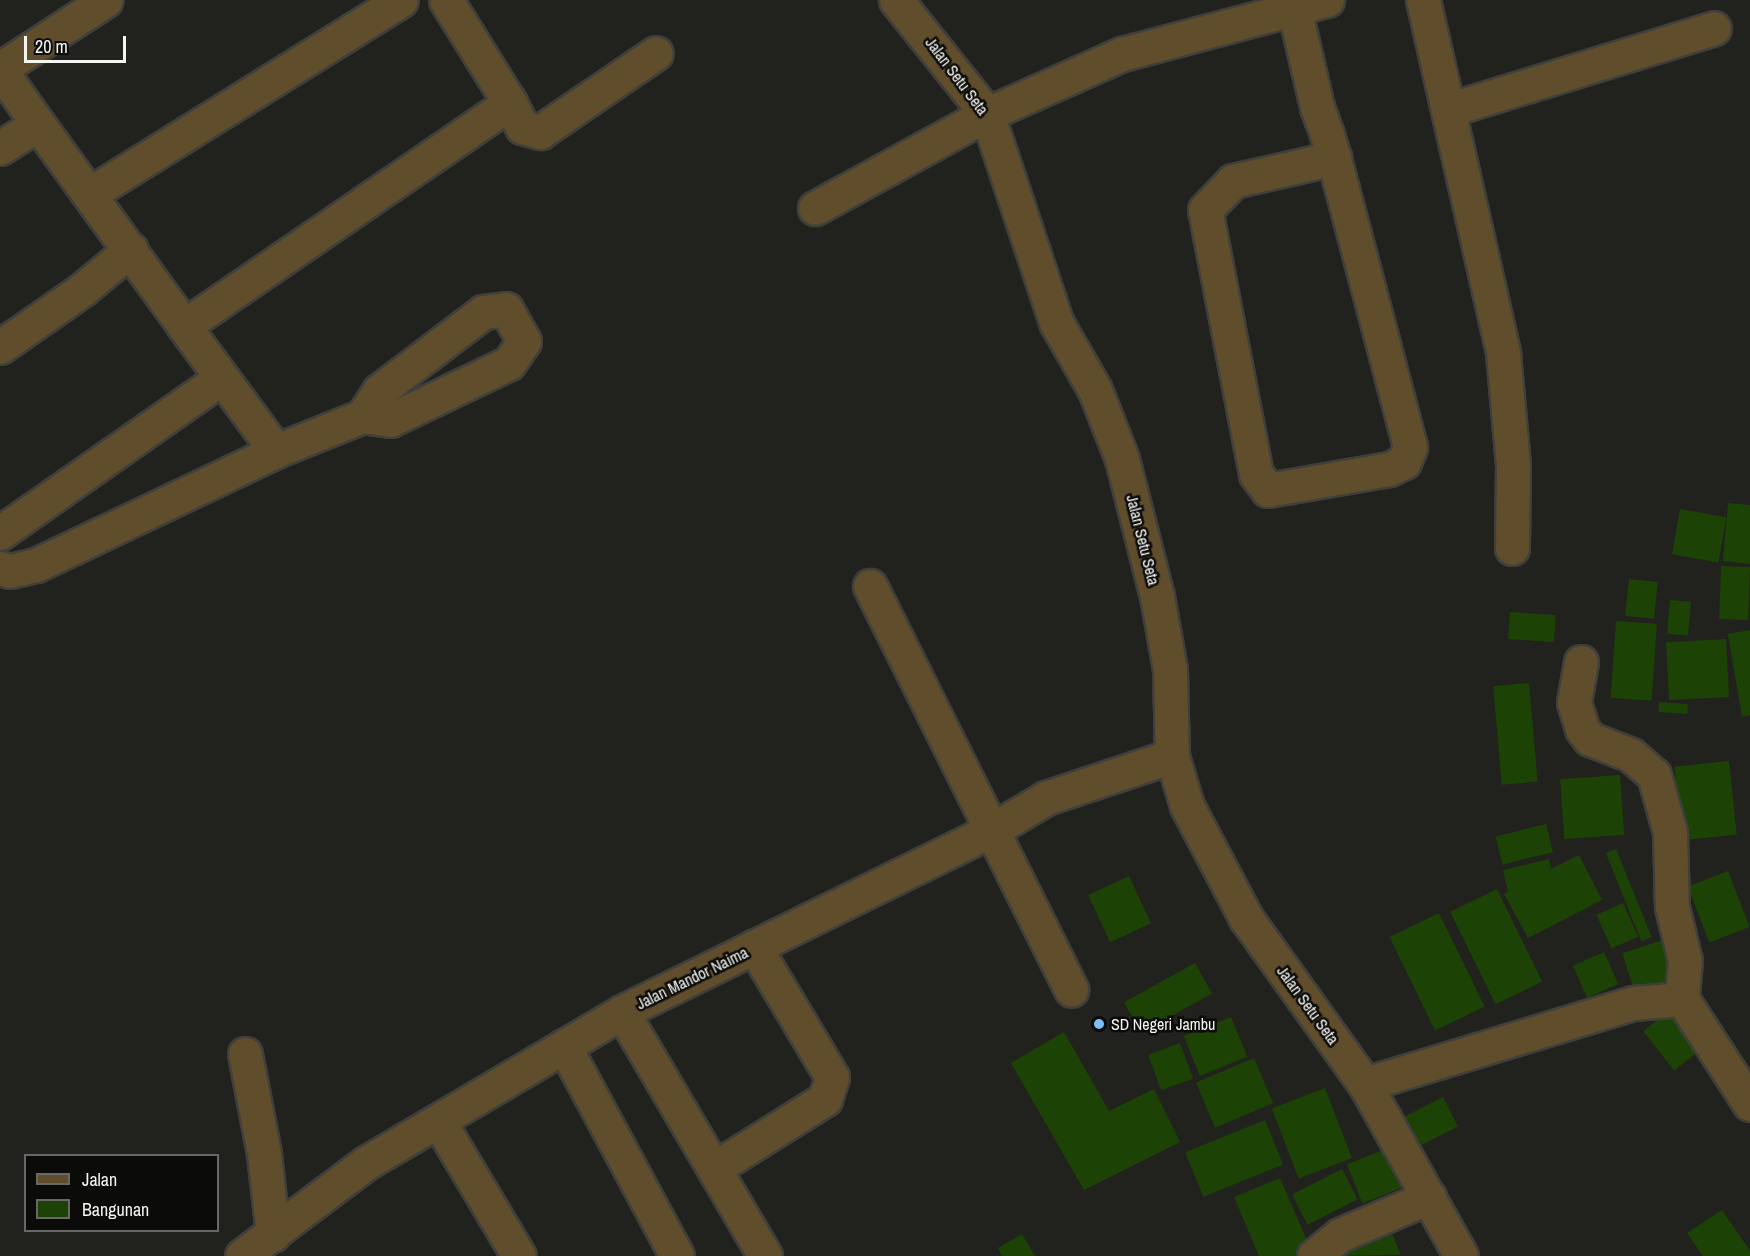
<!DOCTYPE html>
<style>
body{margin:0}
#map{position:relative;width:1750px;height:1256px;overflow:hidden;background:#21221d;font-family:"Archivo Narrow",sans-serif}
div>[style]{position:absolute}
[style*='--x']{left:calc(var(--x)*1px);top:calc(var(--y)*1px);width:calc(var(--w)*1px);rotate:calc(var(--a)*1deg)}
.building>*{inset:0;background:#1c4305;transform-origin:0 0}
.roads{filter:drop-shadow(2px 0 #3f3f3b) drop-shadow(-2px 0 #3f3f3b) drop-shadow(0 2px #3f3f3b) drop-shadow(0 -2px #3f3f3b)}
.minor>*{height:33px;margin:-16.5px;padding:0 16.5px;transform-origin:16.5px;border-radius:16.5px;background:#5f4d2b}
.dots>*{width:16px;height:16px;translate:-50% -50%;box-sizing:border-box;border:3px solid #0b0b09;border-radius:50%}
span{translate:-50% -50%;white-space:nowrap;text-align:center;line-height:1.15;-webkit-text-stroke:5px #0b0b09;paint-order:stroke}
.street-label{font-size:16px;color:#f4f4f1}
.poi-label{font-size:16px;color:#f4f4f1}
.left{translate:0 -50%;text-align:left}
.legend{position:absolute;left:24px;top:1154px;width:195px;height:78px;box-sizing:border-box;background:#0b0b09;border:2px solid #686866;margin:0;padding:8px 10px;list-style:none;font-size:18px;color:#f4f4f1}
.legend li{display:flex;align-items:center;gap:12px;height:30px}
.legend b{width:30px;border:2px solid #686866}
.scale{position:absolute;left:24px;top:36px;width:102px;height:27px;box-sizing:border-box;border:3px solid #f4f4f1;border-top:0;padding-left:8px;font-size:18px;line-height:21px;white-space:nowrap;color:#f4f4f1;-webkit-text-stroke:4px #0b0b09;paint-order:stroke}
</style>
<div id="map">
<div class="building">
<i style="clip-path:polygon(1728px 503px,1750px 505px,1750px 564px,1723px 561px)"></i>
<i style="left:1680px;top:509px;width:47px;height:46px;rotate:10deg"></i>
<i style="left:1721px;top:566px;width:29px;height:53px;rotate:2deg"></i>
<i style="left:1629px;top:579px;width:29px;height:37px;rotate:6deg"></i>
<i style="left:1670px;top:600px;width:21px;height:34px;rotate:5deg"></i>
<i style="left:1510px;top:612px;width:46px;height:27px;rotate:4deg"></i>
<i style="left:1616px;top:621px;width:41px;height:77px;rotate:4deg"></i>
<i style="clip-path:polygon(1750px 630px,1750px 715px,1742px 717px,1728px 634px)"></i>
<i style="left:1726px;top:639px;width:58px;height:60px;rotate:87deg"></i>
<i style="left:1529px;top:683px;width:99px;height:36px;rotate:85deg"></i>
<i style="left:1659px;top:702px;width:29px;height:10px;rotate:4deg"></i>
<i style="left:1729px;top:761px;width:74px;height:55px;rotate:84deg"></i>
<i style="left:1620px;top:775px;width:60px;height:60px;rotate:86deg"></i>
<i style="left:1546px;top:824px;width:29px;height:52px;rotate:76deg"></i>
<i style="left:1616px;top:849px;width:95px;height:11px;rotate:68deg"></i>
<i style="clip-path:polygon(1579px 855px,1602px 900px,1528px 938px,1504px 894px,1508px 892px,1503px 870px,1549px 859px,1551px 869px)"></i>
<i style="left:1728px;top:871px;width:60px;height:43px;rotate:69deg"></i>
<i style="left:1129px;top:876px;width:52px;height:45px;rotate:65deg"></i>
<i style="left:1497px;top:889px;width:103px;height:52px;rotate:64deg"></i>
<i style="left:1623px;top:903px;width:37px;height:29px;rotate:66deg"></i>
<i style="left:1439px;top:913px;width:104px;height:55px;rotate:64deg"></i>
<i style="left:1666px;top:939px;width:42px;height:46px;rotate:72deg"></i>
<i style="left:1604px;top:952px;width:35px;height:34px;rotate:66deg"></i>
<i style="left:1195px;top:963px;width:35px;height:81px;rotate:61deg"></i>
<i style="left:1678px;top:1004px;width:50px;height:44px;rotate:52deg"></i>
<i style="left:1231px;top:1017px;width:43px;height:51px;rotate:68deg"></i>
<i style="clip-path:polygon(1064px 1032px,1109px 1111px,1154px 1089px,1180px 1142px,1084px 1190px,1011px 1063px)"></i>
<i style="left:1180px;top:1043px;width:38px;height:34px;rotate:70deg"></i>
<i style="left:1254px;top:1058px;width:49px;height:63px;rotate:67deg"></i>
<i style="left:1325px;top:1088px;width:75px;height:57px;rotate:69deg"></i>
<i style="left:1443px;top:1097px;width:33px;height:47px;rotate:63deg"></i>
<i style="left:1265px;top:1120px;width:48px;height:86px;rotate:68deg"></i>
<i style="left:1395px;top:1145px;width:42px;height:52px;rotate:68deg"></i>
<i style="left:1342px;top:1169px;width:34px;height:56px;rotate:63deg"></i>
<i style="clip-path:polygon(1280px 1178px,1311px 1250px,1298px 1256px,1259px 1256px,1234px 1197px)"></i>
<i style="clip-path:polygon(1722px 1210px,1750px 1251px,1750px 1256px,1703px 1256px,1687px 1233px)"></i>
<i style="clip-path:polygon(1387px 1222px,1401px 1255px,1328px 1256px)"></i>
<i style="clip-path:polygon(1022px 1234px,1035px 1256px,1002px 1256px,998px 1248px)"></i>
</div>
<div class="roads">
<div class="minor">
<i style="--x:896;--y:0;--w:146;--a:51.4"></i>
<i style="--x:987;--y:114;--w:219;--a:71.6"></i>
<i style="--x:1056;--y:322;--w:78;--a:60.2"></i>
<i style="--x:1095;--y:390;--w:74;--a:68.6"></i>
<i style="--x:1122;--y:459;--w:141;--a:75.7"></i>
<i style="--x:1157;--y:596;--w:75;--a:80"></i>
<i style="--x:1170;--y:670;--w:86;--a:88.7"></i>
<i style="--x:1172;--y:756;--w:52;--a:73.3"></i>
<i style="--x:1187;--y:806;--w:127;--a:62.2"></i>
<i style="--x:1246;--y:918;--w:204;--a:54.4"></i>
<i style="--x:1365;--y:1084;--w:197;--a:60.8"></i>
<i style="--x:1423;--y:0;--w:362;--a:77.2"></i>
<i style="--x:1503;--y:353;--w:111;--a:84.9"></i>
<i style="--x:1513;--y:464;--w:84;--a:90.7"></i>
<i style="--x:1294;--y:8;--w:102;--a:76.9"></i>
<i style="--x:1317;--y:107;--w:30;--a:70"></i>
<i style="--x:1327;--y:135;--w:24;--a:73"></i>
<i style="--x:1334;--y:158;--w:21;--a:76"></i>
<i style="--x:1339;--y:178;--w:11;--a:75"></i>
<i style="--x:1342;--y:189;--w:267;--a:75.2"></i>
<i style="--x:1410;--y:447;--w:16;--a:112"></i>
<i style="--x:1404;--y:462;--w:17;--a:155"></i>
<i style="--x:1389;--y:469;--w:123;--a:170.2"></i>
<i style="--x:1268;--y:490;--w:20;--a:-127"></i>
<i style="--x:1256;--y:474;--w:269;--a:-100.9"></i>
<i style="--x:1205;--y:210;--w:40;--a:-46"></i>
<i style="--x:1233;--y:181;--w:104;--a:-12.8"></i>
<i style="--x:0;--y:69;--w:126;--a:-33.1"></i>
<i style="--x:0;--y:70;--w:66;--a:54.9"></i>
<i style="--x:38;--y:124;--w:45;--a:147.7"></i>
<i style="--x:510;--y:103;--w:27;--a:63"></i>
<i style="--x:522;--y:127;--w:19;--a:16"></i>
<i style="--x:540;--y:132;--w:140;--a:-34.3"></i>
<i style="--x:1448;--y:110;--w:278;--a:-17.1"></i>
<i style="--x:38;--y:124;--w:249;--a:54.1"></i>
<i style="--x:91;--y:193;--w:365;--a:-31.9"></i>
<i style="--x:815;--y:208;--w:196;--a:-28.7"></i>
<i style="--x:987;--y:114;--w:148;--a:-24"></i>
<i style="--x:1122;--y:54;--w:212;--a:-14.8"></i>
<i style="--x:0;--y:347;--w:101;--a:-34.9"></i>
<i style="--x:83;--y:289;--w:62;--a:-39.8"></i>
<i style="--x:363;--y:416;--w:30;--a:-57"></i>
<i style="--x:379;--y:391;--w:131;--a:-37.2"></i>
<i style="--x:483;--y:312;--w:23;--a:-7"></i>
<i style="--x:506;--y:309;--w:37;--a:61"></i>
<i style="--x:524;--y:341;--w:27;--a:124"></i>
<i style="--x:509;--y:363;--w:132;--a:154.4"></i>
<i style="--x:390;--y:420;--w:27;--a:-172"></i>
<i style="--x:363;--y:416;--w:94;--a:158.1"></i>
<i style="--x:276;--y:451;--w:155;--a:-126.4"></i>
<i style="--x:184;--y:326;--w:395;--a:-34.4"></i>
<i style="--x:510;--y:103;--w:121;--a:-121.9"></i>
<i style="--x:0;--y:533;--w:269;--a:-35"></i>
<i style="--x:0;--y:568;--w:10;--a:17"></i>
<i style="--x:10;--y:571;--w:27;--a:-13"></i>
<i style="--x:36;--y:565;--w:266;--a:-25.4"></i>
<i style="--x:870;--y:586;--w:451;--a:63.5"></i>
<i style="--x:1581;--y:662;--w:41;--a:99.9"></i>
<i style="--x:1574;--y:702;--w:28;--a:73"></i>
<i style="--x:1582;--y:729;--w:13;--a:51"></i>
<i style="--x:1590;--y:739;--w:44;--a:21.3"></i>
<i style="--x:1631;--y:755;--w:30;--a:41"></i>
<i style="--x:1654;--y:775;--w:59;--a:74.3"></i>
<i style="--x:1670;--y:832;--w:75;--a:88.5"></i>
<i style="--x:1672;--y:907;--w:56;--a:76.5"></i>
<i style="--x:1685;--y:961;--w:38;--a:95"></i>
<i style="--x:622;--y:1012;--w:283;--a:59.6"></i>
<i style="--x:564;--y:1046;--w:238;--a:61.7"></i>
<i style="--x:245;--y:1054;--w:102;--a:79.2"></i>
<i style="--x:264;--y:1154;--w:81;--a:83.6"></i>
<i style="--x:1365;--y:1084;--w:281;--a:-16.8"></i>
<i style="--x:1634;--y:1003;--w:48;--a:-4.8"></i>
<i style="--x:1682;--y:999;--w:125;--a:57.1"></i>
<i style="--x:439;--y:1122;--w:156;--a:59.2"></i>
<i style="--x:715;--y:1168;--w:130;--a:-32.1"></i>
<i style="--x:825;--y:1099;--w:23;--a:-72"></i>
<i style="--x:832;--y:1077;--w:152;--a:-120.8"></i>
<i style="--x:242;--y:1256;--w:155;--a:-36.9"></i>
<i style="--x:366;--y:1163;--w:297;--a:-30.5"></i>
<i style="--x:622;--y:1012;--w:415;--a:-26.2"></i>
<i style="--x:994;--y:829;--w:61;--a:-30.8"></i>
<i style="--x:1046;--y:798;--w:133;--a:-18.4"></i>
<i style="--x:1314;--y:1256;--w:33;--a:-39"></i>
<i style="--x:1340;--y:1235;--w:97;--a:-23.1"></i>
</div>
</div>
<div class="dots">
<i style="left:1099px;top:1024px;background:#80bdfa"></i>
</div>
<div class="street-label">
<span style="left:957px;top:76px;rotate:53deg">Jalan Setu Seta</span>
<span style="left:1143px;top:540px;rotate:76deg">Jalan Setu Seta</span>
<span style="left:692px;top:978px;rotate:-26deg">Jalan Mandor Naima</span>
<span style="left:1308px;top:1005px;rotate:54deg">Jalan Setu Seta</span>
</div>
<div class="poi-label">
<span class="left" style="left:1111px;top:1024px">SD Negeri Jambu</span>
</div>
<ul class="legend">
<li><b style="height:8px;background:#5f4d2b"></b>Jalan</li>
<li><b style="height:16px;background:#1c4305"></b>Bangunan</li>
</ul>
<div class="scale">20 m</div>
</div>
